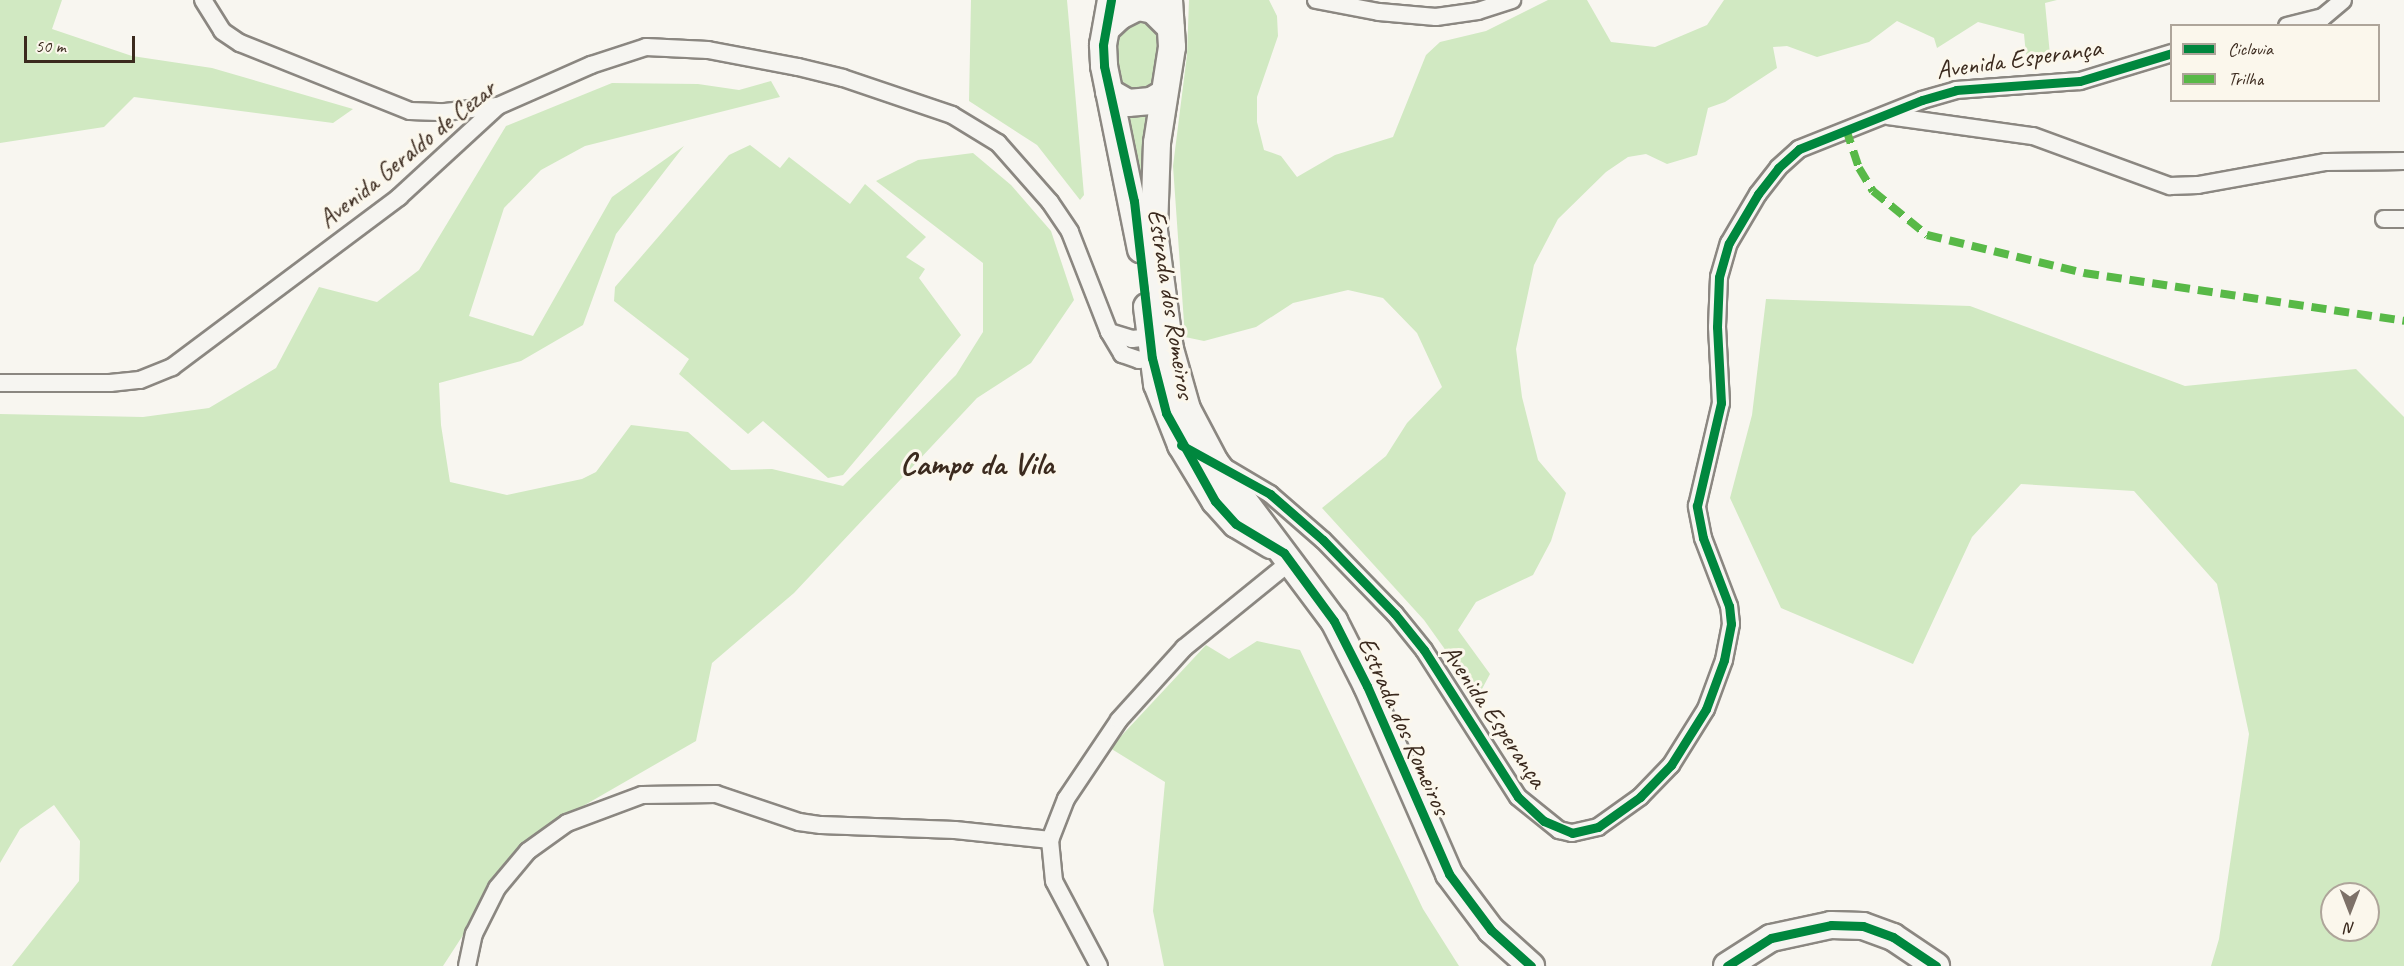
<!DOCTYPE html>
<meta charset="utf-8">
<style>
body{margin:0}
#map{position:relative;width:2404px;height:966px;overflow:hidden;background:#f8f6f0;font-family:Caveat,sans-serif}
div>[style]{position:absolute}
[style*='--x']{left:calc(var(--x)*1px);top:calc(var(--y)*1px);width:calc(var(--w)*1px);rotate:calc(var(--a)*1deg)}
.green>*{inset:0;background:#d1e9c2}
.roads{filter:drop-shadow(2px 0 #8b8781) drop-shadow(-2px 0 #8b8781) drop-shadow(0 2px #8b8781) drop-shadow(0 -2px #8b8781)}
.street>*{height:16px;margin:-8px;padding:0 8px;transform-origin:8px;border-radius:8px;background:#f6f5f1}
.primary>*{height:26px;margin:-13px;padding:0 13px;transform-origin:13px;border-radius:13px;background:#f6f5f1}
.quiet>*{height:8px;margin-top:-4px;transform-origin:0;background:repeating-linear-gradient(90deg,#58b947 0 15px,transparent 0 23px)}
.cycleway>*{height:9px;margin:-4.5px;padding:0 4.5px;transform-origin:4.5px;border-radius:4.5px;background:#00873e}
span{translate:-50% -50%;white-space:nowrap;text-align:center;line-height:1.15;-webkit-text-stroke:6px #fbf7ec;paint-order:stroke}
.street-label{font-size:26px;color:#3b2a1e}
.district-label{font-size:32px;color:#3b2a1e;font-weight:700}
.legend{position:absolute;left:2170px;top:24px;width:210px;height:78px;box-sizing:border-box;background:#fbf7ec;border:2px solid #aea59a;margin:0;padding:8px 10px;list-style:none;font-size:18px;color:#3b2a1e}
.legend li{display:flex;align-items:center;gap:12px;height:30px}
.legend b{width:30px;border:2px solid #aea59a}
.north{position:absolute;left:2320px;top:882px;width:60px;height:60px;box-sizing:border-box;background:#fbf7ec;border:2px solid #aea59a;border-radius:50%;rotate:180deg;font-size:16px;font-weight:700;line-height:24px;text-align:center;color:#3b2a1e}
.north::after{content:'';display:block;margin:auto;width:21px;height:27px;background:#7d7168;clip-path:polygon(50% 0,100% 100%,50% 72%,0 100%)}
.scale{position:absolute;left:24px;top:36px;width:111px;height:27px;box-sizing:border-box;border:3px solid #3b2a1e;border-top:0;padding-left:8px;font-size:18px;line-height:21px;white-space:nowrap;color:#3b2a1e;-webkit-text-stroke:4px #fbf7ec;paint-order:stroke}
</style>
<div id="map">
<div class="green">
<i style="clip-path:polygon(0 0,62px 0,52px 29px,132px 56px,212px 68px,353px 109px,333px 123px,134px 97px,104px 127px,0 143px)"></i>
<i style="clip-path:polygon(971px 0,1067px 0,1084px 195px,1080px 200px,1037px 145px,969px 101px)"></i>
<i style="clip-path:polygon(1189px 0,1269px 0,1277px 16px,1278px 36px,1257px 97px,1257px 122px,1264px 150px,1281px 156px,1297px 177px,1335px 155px,1393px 137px,1426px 55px,1440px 42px,1486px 31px,1548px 0,1587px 0,1611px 42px,1655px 47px,1707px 25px,1724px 0,2057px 0,2045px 3px,2050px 55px,2026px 55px,2024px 34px,1978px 22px,1937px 48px,1934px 38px,1897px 21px,1869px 42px,1817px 57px,1787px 46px,1773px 47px,1777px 68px,1725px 102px,1708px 108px,1697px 155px,1667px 164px,1646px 154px,1628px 157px,1606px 172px,1558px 219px,1534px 265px,1516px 349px,1522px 397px,1538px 460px,1566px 493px,1551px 541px,1533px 575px,1476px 602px,1458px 630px,1490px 674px,1482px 689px,1459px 669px,1424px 620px,1322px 508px,1386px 456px,1407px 423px,1442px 387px,1417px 333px,1383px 298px,1348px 290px,1293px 303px,1256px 327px,1204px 341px,1185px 337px,1173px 166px,1187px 55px)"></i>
<i style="clip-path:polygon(1135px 12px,1164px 32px,1156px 88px,1129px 94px,1117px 72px,1116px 38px,1121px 23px)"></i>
<i style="clip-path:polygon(771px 81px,780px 97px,585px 146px,541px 170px,504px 208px,469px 316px,533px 336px,612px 197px,684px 146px,616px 234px,583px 325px,521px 361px,439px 383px,441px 425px,450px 482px,507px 495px,582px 479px,596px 472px,631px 425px,688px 432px,731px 470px,772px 469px,843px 486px,956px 375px,983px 332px,983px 263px,876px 181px,918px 160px,973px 153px,1011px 185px,1051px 231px,1074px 300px,1031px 363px,977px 398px,794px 593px,712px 663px,696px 741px,550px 825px,502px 875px,443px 966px,12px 966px,79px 881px,80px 841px,54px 805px,20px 829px,0 863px,0 414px,143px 417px,209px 408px,276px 368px,319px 287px,377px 302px,419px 270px,506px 126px,612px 83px,698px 84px,739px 90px)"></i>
<i style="clip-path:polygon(1156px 104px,1144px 182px,1142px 184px,1120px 105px)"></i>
<i style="clip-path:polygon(750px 145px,780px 168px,789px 157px,850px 204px,865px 184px,926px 237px,906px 257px,925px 269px,919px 278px,961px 335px,843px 475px,828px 478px,763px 421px,748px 434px,679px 374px,689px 359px,614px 301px,615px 287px,729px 155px)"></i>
<i style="clip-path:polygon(evenodd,1766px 299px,1970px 306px,2185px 386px,2356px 369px,2404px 417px,2404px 966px,2211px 966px,2219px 939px,2249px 734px,2217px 584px,2134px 491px,2021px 484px,1972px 537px,1913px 664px,1781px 608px,1730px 498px,1752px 415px,1766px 299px,2332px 894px,2368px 894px,2368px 930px,2332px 930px,2332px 894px)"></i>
<i style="clip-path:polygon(1257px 641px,1300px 650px,1423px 909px,1459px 966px,1164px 966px,1153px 911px,1165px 782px,1110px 748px,1206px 645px,1229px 659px)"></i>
</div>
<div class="roads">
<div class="street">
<i style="--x:203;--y:0;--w:36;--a:58"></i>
<i style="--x:222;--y:31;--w:22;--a:34"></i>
<i style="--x:240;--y:43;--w:183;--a:21.8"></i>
<i style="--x:410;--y:111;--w:35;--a:2"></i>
<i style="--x:445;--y:112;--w:53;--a:-6.5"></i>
<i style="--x:1316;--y:0;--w:64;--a:10.8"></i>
<i style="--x:1379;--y:12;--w:57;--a:5"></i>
<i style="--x:1436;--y:17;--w:42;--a:-8.1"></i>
<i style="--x:1478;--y:11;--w:36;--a:-18"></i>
<i style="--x:2287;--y:26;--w:37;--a:-14"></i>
<i style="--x:2323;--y:17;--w:26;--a:-40"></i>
<i style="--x:1888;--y:116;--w:146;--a:7.9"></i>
<i style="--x:2033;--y:136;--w:146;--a:20.1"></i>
<i style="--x:2170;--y:186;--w:28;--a:-2"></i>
<i style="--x:2198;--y:185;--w:130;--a:-10.2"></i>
<i style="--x:2326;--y:162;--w:78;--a:-0.7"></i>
<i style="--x:2384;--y:219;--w:20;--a:0"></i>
<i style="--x:1109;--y:332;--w:24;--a:17"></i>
<i style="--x:1132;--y:339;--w:29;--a:-6"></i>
<i style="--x:0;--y:383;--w:110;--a:0"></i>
<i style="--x:110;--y:383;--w:30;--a:-6"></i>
<i style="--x:140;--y:380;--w:35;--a:-22"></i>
<i style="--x:172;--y:367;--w:284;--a:-36.8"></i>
<i style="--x:399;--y:197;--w:134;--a:-42.6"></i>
<i style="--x:498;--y:106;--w:102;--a:-23.8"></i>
<i style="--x:591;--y:65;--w:58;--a:-18.1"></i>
<i style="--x:646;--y:47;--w:62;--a:2.8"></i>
<i style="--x:708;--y:50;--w:92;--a:10.7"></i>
<i style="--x:798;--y:67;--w:46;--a:13.7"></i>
<i style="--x:843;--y:78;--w:115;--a:18.7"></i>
<i style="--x:952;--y:115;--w:54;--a:31.3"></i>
<i style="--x:998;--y:143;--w:79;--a:48.6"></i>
<i style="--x:1050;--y:202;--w:36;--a:56"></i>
<i style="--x:1070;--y:232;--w:107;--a:68.7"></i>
<i style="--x:1109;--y:332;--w:26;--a:59"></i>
<i style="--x:1122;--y:354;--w:18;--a:19"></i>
<i style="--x:1139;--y:360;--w:24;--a:-12"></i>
<i style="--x:1223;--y:466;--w:55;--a:30.8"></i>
<i style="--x:1270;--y:494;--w:70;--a:41"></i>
<i style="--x:1323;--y:540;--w:103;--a:45.8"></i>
<i style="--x:1395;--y:614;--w:46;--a:51.1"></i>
<i style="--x:1424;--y:650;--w:174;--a:57.4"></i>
<i style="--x:1518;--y:797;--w:53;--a:38.8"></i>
<i style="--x:1559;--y:830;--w:13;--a:13"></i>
<i style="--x:1572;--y:833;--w:27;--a:-13"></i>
<i style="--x:1598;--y:827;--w:52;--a:-35.5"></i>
<i style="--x:1640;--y:797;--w:45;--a:-45.9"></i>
<i style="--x:1671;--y:765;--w:66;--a:-58"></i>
<i style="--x:1706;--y:709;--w:52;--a:-69.8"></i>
<i style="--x:1724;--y:660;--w:37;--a:-79"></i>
<i style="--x:1731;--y:624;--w:18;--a:-96"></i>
<i style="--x:1729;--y:606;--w:73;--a:-110.9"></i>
<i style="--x:1703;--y:538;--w:33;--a:-101"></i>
<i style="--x:1697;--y:506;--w:106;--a:-76.9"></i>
<i style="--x:1721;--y:403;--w:76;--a:-93"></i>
<i style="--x:1717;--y:327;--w:50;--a:-87.7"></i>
<i style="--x:1719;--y:277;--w:35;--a:-74"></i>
<i style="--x:1729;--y:243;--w:57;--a:-59.4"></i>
<i style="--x:1758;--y:194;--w:33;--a:-52"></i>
<i style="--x:1778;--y:168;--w:28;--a:-42"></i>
<i style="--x:1799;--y:149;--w:132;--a:-21.7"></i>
<i style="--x:1922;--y:100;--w:35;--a:-16"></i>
<i style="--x:1956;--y:90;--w:124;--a:-4.2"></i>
<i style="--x:2080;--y:81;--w:96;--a:-16.9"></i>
<i style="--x:467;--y:966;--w:33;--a:-78"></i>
<i style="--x:474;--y:934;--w:51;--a:-63.4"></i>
<i style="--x:497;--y:888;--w:48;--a:-50"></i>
<i style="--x:528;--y:851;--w:48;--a:-35.7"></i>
<i style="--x:567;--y:823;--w:80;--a:-20.5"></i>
<i style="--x:642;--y:795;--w:74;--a:-0.8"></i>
<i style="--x:716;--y:794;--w:88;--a:18.6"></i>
<i style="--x:799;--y:822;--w:22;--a:8"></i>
<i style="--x:821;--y:825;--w:134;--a:2.1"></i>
<i style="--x:955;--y:830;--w:96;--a:6"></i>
<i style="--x:1099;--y:966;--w:96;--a:-117.9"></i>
<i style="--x:1054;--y:881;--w:41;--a:-95.6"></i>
<i style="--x:1050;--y:840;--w:44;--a:-68.7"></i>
<i style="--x:1066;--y:799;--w:95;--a:-56.1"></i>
<i style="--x:1119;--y:720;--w:97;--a:-47.9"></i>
<i style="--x:1184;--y:648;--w:138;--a:-39.1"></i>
</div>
<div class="primary">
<i style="--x:1111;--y:0;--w:46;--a:100.1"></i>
<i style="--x:1103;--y:45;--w:21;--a:87"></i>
<i style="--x:1104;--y:66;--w:187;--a:78.6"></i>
<i style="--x:1169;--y:0;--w:47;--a:86.3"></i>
<i style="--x:1172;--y:47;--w:97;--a:98.9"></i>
<i style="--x:1157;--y:143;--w:88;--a:92"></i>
<i style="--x:1154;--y:231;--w:119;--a:82.3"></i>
<i style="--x:1170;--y:349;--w:62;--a:74.2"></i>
<i style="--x:1187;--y:409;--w:60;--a:62.2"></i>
<i style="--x:1215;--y:462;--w:199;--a:53.2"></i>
<i style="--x:1334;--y:621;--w:73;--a:63.1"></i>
<i style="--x:1367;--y:686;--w:205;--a:66.4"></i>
<i style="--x:1449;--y:874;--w:70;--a:53.1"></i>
<i style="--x:1491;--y:930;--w:54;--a:42"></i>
<i style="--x:1107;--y:28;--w:18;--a:-43"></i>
<i style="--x:1120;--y:16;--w:20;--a:-27"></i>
<i style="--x:1138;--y:7;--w:15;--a:11"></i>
<i style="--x:1153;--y:10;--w:25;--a:45"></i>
<i style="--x:1109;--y:92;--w:22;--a:30"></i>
<i style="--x:1128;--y:103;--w:23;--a:-5"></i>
<i style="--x:1151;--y:101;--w:14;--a:-30"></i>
<i style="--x:1147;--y:307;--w:78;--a:82.6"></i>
<i style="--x:1157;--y:384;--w:66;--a:68.5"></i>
<i style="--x:1181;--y:445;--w:66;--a:58.7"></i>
<i style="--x:1215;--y:501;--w:31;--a:48"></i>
<i style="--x:1236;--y:524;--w:41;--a:31"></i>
<i style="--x:1727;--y:966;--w:52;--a:-32.5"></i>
<i style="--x:1771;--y:938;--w:61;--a:-12.2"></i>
<i style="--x:1831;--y:925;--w:32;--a:2"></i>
<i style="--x:1863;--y:926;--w:32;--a:20"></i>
<i style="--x:1893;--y:937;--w:52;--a:34"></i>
</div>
</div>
<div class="quiet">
<i style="--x:1846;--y:129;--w:41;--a:71.6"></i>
<i style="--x:1859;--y:168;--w:27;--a:59"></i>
<i style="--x:1873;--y:191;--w:70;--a:39.2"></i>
<i style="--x:1927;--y:235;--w:162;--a:13.6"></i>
<i style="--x:2084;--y:273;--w:324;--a:8.5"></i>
</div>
<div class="cycleway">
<i style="--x:1111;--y:0;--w:46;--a:100.1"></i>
<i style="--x:1103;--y:45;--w:21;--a:87"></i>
<i style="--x:1104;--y:66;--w:138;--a:77.5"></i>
<i style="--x:1134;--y:201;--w:158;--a:83.5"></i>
<i style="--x:1152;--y:358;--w:57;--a:75.7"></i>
<i style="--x:1166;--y:413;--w:101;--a:60.9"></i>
<i style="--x:1215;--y:501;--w:31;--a:48"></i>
<i style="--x:1236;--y:524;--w:56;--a:31.1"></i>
<i style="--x:1284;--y:553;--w:84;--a:53.7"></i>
<i style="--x:1334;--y:621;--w:73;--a:63.1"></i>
<i style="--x:1367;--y:686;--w:205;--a:66.4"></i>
<i style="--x:1449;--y:874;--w:70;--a:53.1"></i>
<i style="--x:1491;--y:930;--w:54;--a:42"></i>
<i style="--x:1181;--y:445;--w:102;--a:28.8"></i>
<i style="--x:1270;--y:494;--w:70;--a:41"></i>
<i style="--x:1323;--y:540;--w:103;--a:45.8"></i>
<i style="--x:1395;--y:614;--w:46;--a:51.1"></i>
<i style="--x:1424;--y:650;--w:174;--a:57.4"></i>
<i style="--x:1518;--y:797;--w:35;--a:43"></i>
<i style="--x:1544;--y:821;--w:30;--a:23"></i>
<i style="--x:1572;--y:833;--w:27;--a:-13"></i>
<i style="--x:1598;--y:827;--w:52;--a:-35.5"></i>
<i style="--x:1640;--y:797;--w:45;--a:-45.9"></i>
<i style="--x:1671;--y:765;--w:66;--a:-58"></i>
<i style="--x:1706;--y:709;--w:52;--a:-69.8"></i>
<i style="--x:1724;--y:660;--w:37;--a:-79"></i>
<i style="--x:1731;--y:624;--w:18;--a:-96"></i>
<i style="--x:1729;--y:606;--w:73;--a:-110.9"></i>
<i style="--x:1703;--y:538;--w:33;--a:-101"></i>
<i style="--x:1697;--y:506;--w:106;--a:-76.9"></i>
<i style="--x:1721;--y:403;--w:76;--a:-93"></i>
<i style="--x:1717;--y:327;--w:50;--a:-87.7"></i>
<i style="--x:1719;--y:277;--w:35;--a:-74"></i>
<i style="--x:1729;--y:243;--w:57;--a:-59.4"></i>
<i style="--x:1758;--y:194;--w:33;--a:-52"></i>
<i style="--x:1778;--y:168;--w:28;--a:-42"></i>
<i style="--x:1799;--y:149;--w:132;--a:-21.7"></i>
<i style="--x:1922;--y:100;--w:35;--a:-16"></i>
<i style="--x:1956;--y:90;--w:124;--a:-4.2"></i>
<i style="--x:2080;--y:81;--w:96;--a:-16.9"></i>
<i style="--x:1727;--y:966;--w:52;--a:-32.5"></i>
<i style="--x:1771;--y:938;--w:61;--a:-12.2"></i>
<i style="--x:1831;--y:925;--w:32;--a:2"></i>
<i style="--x:1863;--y:926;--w:32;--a:20"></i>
<i style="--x:1893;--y:937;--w:52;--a:34"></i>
</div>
<div class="street-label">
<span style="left:2019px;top:59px;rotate:-8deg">Avenida Esperança</span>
<span style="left:407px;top:154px;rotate:-39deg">Avenida Geraldo de Cezar</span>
<span style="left:1171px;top:304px;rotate:81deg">Estrada dos Romeiros</span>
<span style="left:1494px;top:716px;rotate:56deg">Avenida Esperança</span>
<span style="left:1404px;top:726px;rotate:66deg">Estrada dos Romeiros</span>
</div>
<div class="district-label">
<span style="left:977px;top:464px">Campo da Vila</span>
</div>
<ul class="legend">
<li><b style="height:8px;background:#00873e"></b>Ciclovia</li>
<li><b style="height:8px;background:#58b947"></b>Trilha</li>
</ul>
<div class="north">N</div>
<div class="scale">50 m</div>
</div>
